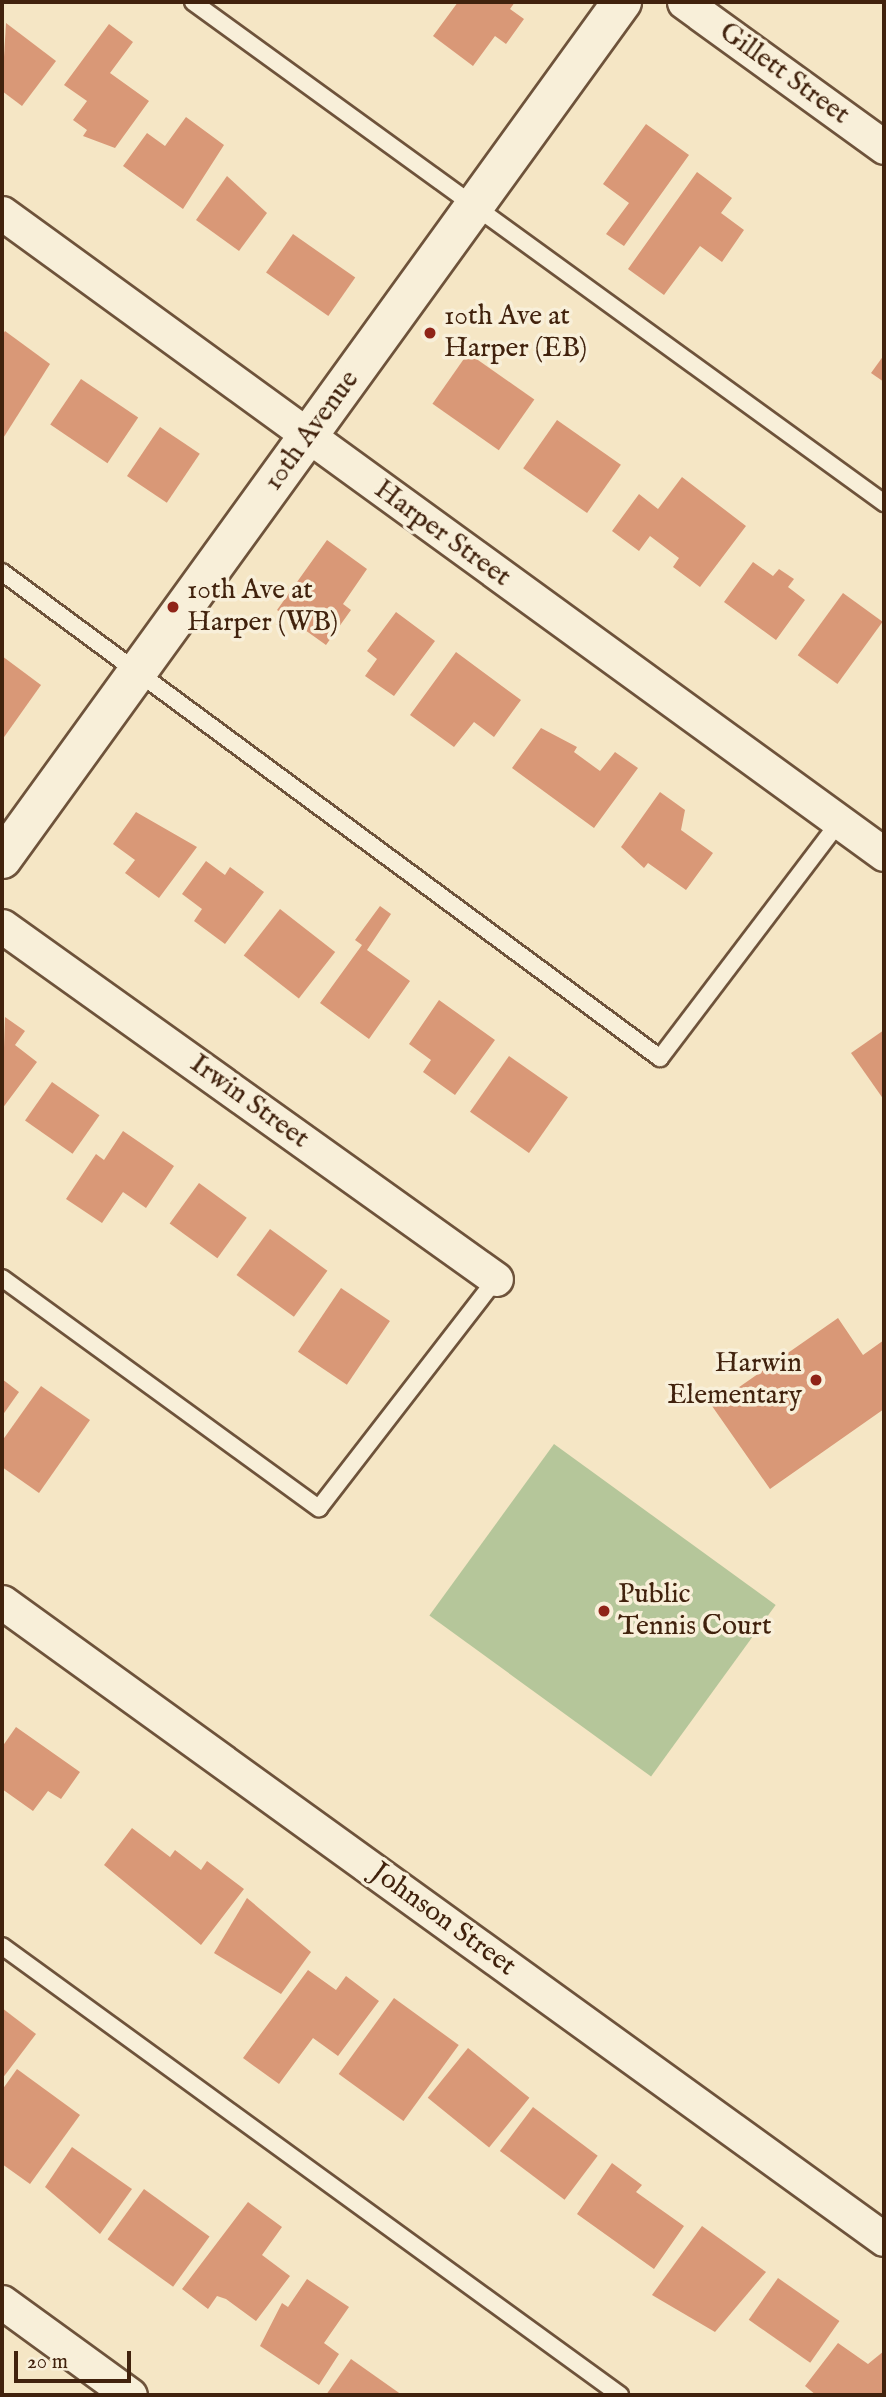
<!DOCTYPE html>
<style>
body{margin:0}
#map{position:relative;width:886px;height:2397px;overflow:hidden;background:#f5e6c5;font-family:"IM FELL English",serif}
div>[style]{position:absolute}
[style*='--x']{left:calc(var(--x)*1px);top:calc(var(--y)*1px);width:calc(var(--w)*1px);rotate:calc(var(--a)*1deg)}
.green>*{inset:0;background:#b5c69a;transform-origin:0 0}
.building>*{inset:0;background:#d99877;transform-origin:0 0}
.roads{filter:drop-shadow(2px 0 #6e533b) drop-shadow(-2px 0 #6e533b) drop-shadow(0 2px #6e533b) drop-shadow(0 -2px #6e533b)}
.service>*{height:16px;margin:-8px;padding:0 8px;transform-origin:8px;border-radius:8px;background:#f8efd9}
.minor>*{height:33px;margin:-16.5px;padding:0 16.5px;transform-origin:16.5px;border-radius:16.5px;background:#f8efd9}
.tertiary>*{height:38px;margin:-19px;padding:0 19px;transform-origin:19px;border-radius:19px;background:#f8efd9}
.dots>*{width:19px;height:19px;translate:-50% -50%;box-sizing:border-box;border:4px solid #f8efd9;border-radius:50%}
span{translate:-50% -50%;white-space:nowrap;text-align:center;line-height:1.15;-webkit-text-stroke:7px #f8efd9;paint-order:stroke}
.street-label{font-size:28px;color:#41220d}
.poi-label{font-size:28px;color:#41220d}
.left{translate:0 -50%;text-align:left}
.right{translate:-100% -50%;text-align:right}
.frame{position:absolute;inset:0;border:4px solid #41220d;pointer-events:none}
.scale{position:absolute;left:14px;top:2351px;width:117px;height:32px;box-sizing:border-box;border:4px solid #41220d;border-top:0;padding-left:9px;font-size:21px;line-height:24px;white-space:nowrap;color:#41220d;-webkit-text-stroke:5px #f8efd9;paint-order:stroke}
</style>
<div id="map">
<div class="green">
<i style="left:554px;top:1444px;width:274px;height:212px;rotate:36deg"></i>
</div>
<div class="building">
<i style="clip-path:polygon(458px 2px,515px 2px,510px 9px,524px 19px,506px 44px,495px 36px,473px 66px,433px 36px)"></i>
<i style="clip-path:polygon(6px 23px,56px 61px,22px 106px,2px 91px)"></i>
<i style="clip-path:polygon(109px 24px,133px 42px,110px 73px,149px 101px,115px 148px,83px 136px,87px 130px,73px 120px,87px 101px,64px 85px)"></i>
<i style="clip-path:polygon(186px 117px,224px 145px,183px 209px,123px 166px,147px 133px,165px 146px)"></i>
<i style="clip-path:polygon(646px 124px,689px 155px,624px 246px,606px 234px,629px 203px,603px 184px)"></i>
<i style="clip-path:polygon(697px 172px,732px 198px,721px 213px,744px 230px,722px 262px,700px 246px,664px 295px,628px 269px)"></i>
<i style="clip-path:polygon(227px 176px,267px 213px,239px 251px,196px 220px)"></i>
<i style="left:293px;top:234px;width:76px;height:47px;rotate:35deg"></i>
<i style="clip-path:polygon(5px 331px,50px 364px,2px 440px,2px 336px)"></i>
<i style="left:468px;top:353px;width:81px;height:62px;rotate:35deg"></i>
<i style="clip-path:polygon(884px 355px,884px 382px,871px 373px)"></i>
<i style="left:81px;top:379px;width:69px;height:55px;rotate:34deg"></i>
<i style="left:557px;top:420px;width:78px;height:59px;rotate:35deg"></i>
<i style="left:160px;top:427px;width:48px;height:59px;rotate:34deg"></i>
<i style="clip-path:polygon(682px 477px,746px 526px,700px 587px,673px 567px,679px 558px,650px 536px,639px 551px,612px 531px,639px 494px,658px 509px)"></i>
<i style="clip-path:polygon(327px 540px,367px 569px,343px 604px,351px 610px,326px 645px,277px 610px)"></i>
<i style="clip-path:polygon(753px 562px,773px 576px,779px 569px,794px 579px,788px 587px,805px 600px,776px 640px,724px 602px)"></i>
<i style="left:843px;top:593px;width:49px;height:77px;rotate:36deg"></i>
<i style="clip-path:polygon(396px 612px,435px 641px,394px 696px,365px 676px,377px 659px,367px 651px)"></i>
<i style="clip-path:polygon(456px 652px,521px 700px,494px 737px,474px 722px,454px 747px,410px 715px)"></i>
<i style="clip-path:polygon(2px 656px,41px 685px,2px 740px)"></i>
<i style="clip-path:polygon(541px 728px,577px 747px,574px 752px,600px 771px,615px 752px,638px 768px,594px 828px,512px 768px)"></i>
<i style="clip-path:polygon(660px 792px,685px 810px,681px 830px,713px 853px,686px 890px,648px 863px,644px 868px,621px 847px)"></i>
<i style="clip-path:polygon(136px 812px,197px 847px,159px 898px,125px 873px,135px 860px,113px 844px)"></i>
<i style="clip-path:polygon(206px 861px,225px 875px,230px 867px,264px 892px,225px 944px,194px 921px,202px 909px,182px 894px)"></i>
<i style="clip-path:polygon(380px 906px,391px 914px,367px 950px,410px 981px,369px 1039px,320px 1003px,362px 945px,355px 940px)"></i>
<i style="left:280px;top:909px;width:70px;height:59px;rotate:38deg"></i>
<i style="clip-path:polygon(439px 1000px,495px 1040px,455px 1095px,423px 1072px,431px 1060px,409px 1044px)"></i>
<i style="clip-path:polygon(5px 1017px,25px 1031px,15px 1045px,37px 1062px,2px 1109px)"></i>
<i style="clip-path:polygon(884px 1030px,884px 1100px,851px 1053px)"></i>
<i style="left:509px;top:1056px;width:72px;height:68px;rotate:35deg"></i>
<i style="left:52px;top:1082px;width:58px;height:47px;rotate:35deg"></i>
<i style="clip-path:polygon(123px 1131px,174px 1166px,146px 1208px,123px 1192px,102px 1223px,66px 1199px,96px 1154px,104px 1160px)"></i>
<i style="left:199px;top:1183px;width:59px;height:50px;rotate:36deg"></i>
<i style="left:270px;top:1229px;width:71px;height:57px;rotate:36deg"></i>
<i style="left:341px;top:1288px;width:59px;height:77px;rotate:34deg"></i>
<i style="clip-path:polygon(838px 1318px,863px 1355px,884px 1340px,884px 1409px,770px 1489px,712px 1406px)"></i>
<i style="clip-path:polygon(2px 1379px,19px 1392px,2px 1416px)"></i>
<i style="clip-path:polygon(41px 1386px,90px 1420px,39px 1493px,2px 1467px,2px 1441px)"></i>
<i style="clip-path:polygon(16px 1727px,80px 1772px,61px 1799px,48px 1791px,33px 1811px,2px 1789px,2px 1747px)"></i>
<i style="clip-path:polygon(132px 1828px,170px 1857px,175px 1850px,201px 1870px,207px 1861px,244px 1889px,201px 1945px,104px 1865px)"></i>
<i style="clip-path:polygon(247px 1898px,311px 1952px,281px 1994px,214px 1953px)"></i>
<i style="clip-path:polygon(308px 1970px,336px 1990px,346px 1976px,379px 2001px,338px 2056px,313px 2038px,279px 2084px,243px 2058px)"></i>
<i style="left:394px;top:1998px;width:80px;height:94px;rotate:36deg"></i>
<i style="clip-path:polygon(2px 2008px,36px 2034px,2px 2079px)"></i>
<i style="left:468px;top:2048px;width:79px;height:64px;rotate:39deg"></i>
<i style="clip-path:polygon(17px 2069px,80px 2115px,30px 2184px,2px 2164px,2px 2090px)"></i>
<i style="left:533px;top:2107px;width:81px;height:55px;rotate:37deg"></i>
<i style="clip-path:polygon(72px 2147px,132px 2189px,100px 2234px,45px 2187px)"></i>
<i style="clip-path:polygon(612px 2163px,642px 2185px,636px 2192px,684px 2226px,654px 2269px,577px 2214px)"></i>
<i style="left:144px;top:2189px;width:81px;height:62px;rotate:36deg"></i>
<i style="clip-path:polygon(248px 2202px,282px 2227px,262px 2255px,290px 2276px,256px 2321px,226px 2299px,217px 2296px,208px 2309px,182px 2289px)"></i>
<i style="clip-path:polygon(702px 2226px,766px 2272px,715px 2332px,652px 2295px)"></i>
<i style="left:778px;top:2278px;width:75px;height:51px;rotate:35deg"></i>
<i style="clip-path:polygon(307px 2279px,349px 2307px,324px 2343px,339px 2354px,319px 2385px,260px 2346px,282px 2303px,288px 2307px)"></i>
<i style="clip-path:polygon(838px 2343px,868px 2364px,884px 2351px,884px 2395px,816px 2395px,805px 2386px)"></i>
<i style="clip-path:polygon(351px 2359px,402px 2395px,326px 2395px)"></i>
</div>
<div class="roads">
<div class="service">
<i style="--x:193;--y:2;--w:854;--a:35.94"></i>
<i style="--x:2;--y:572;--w:818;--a:36.45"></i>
<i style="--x:660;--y:1058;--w:298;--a:-52.8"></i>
<i style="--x:2;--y:1278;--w:392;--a:36"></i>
<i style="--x:319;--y:1508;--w:289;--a:-52.3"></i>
<i style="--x:2;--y:1946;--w:764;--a:36"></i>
</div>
<div class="minor">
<i style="--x:684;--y:2;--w:247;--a:35.9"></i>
<i style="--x:2;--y:213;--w:1090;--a:36.01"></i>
<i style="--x:2;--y:926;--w:607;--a:35.55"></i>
<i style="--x:2;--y:1602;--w:1088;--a:35.84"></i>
<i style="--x:2;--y:2302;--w:158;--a:36"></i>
</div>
<div class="tertiary">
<i style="--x:2;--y:859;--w:1058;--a:-54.12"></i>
</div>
</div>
<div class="dots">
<i style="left:430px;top:333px;background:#8f2418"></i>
<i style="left:173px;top:607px;background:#8f2418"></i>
<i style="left:816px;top:1380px;background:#8f2418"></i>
<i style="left:604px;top:1611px;background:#8f2418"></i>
</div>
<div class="street-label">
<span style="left:784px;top:74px;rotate:36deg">Gillett Street</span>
<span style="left:312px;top:431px;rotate:-54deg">10th Avenue</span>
<span style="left:442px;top:534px;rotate:36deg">Harper Street</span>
<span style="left:249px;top:1102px;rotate:36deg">Irwin Street</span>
<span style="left:443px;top:1920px;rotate:36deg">Johnson Street</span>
</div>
<div class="poi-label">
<span class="left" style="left:444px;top:333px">10th Ave at<br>Harper (EB)</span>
<span class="left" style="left:187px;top:607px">10th Ave at<br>Harper (WB)</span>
<span class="right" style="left:802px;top:1380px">Harwin<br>Elementary</span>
<span class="left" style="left:618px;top:1611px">Public<br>Tennis Court</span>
</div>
<div class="frame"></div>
<div class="scale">20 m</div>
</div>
